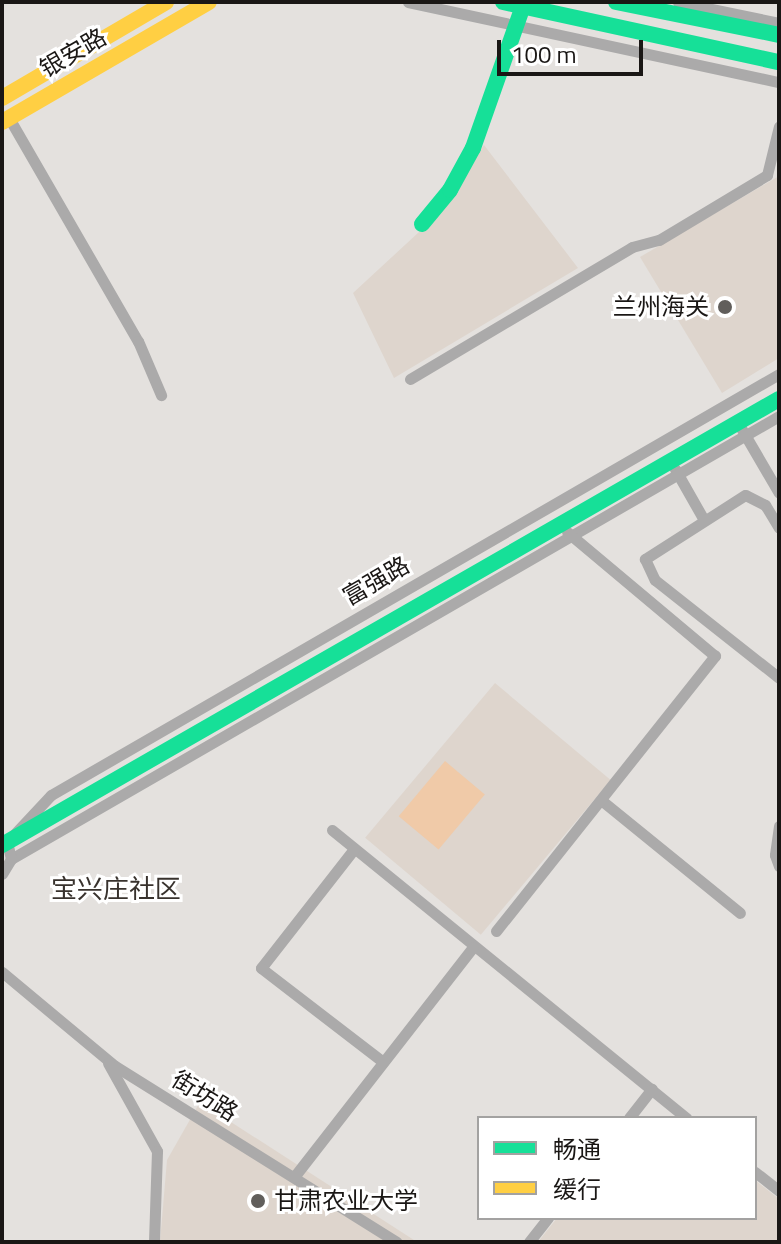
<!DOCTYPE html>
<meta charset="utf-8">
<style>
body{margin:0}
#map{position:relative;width:781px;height:1244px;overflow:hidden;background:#e4e1de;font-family:"Titillium Web","Noto Sans SC",sans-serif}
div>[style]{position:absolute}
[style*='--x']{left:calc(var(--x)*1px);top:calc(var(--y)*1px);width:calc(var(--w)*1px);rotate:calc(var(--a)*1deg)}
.built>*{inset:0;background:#ded5cd;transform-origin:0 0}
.green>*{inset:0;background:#f0caa8;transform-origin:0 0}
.street>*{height:11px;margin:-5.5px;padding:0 5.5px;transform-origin:5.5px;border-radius:5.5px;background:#abaaaa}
.fast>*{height:16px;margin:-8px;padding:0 8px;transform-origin:8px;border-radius:8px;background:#16e098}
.slow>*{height:16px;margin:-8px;padding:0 8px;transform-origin:8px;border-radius:8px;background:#ffcf43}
.dots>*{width:22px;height:22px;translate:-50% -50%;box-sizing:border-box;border:4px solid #fff;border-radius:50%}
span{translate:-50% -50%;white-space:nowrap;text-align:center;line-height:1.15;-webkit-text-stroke:6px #fff;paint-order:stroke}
.street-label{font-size:24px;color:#1a1715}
.poi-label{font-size:24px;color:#1a1715}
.right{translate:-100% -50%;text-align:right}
.left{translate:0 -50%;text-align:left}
.neighbourhood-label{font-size:26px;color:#38322d}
.frame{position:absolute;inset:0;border:4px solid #1a1715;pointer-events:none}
.legend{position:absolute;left:477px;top:1116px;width:280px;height:104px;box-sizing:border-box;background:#fff;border:2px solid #a3a2a1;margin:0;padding:10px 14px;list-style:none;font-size:24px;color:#1a1715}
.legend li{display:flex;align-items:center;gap:16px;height:40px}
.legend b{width:40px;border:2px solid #a3a2a1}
.scale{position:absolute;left:497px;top:40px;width:146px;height:36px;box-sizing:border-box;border:4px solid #1a1715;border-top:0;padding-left:10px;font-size:24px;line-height:28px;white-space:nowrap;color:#1a1715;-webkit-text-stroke:6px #fff;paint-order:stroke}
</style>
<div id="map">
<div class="built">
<i style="clip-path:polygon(484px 145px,578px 268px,394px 378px,353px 293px,432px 220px)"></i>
<i style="clip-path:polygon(779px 176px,779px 358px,722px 393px,640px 257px)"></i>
<i style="left:495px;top:683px;width:151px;height:202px;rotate:40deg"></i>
<i style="clip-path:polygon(200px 1102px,417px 1242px,160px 1242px,167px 1160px)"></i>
<i style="clip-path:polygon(755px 1180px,779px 1199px,779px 1242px,538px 1242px,557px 1218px,755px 1218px)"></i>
</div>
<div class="green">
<i style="left:445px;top:761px;width:52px;height:72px;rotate:40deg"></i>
</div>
<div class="street">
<i style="--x:408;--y:2;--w:380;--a:12.2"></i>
<i style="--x:678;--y:2;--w:103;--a:11.7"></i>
<i style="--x:9;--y:118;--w:258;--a:60"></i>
<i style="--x:138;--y:341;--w:59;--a:66.9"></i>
<i style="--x:410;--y:379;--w:258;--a:-30.7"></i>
<i style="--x:632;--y:247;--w:28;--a:-15"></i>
<i style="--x:659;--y:240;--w:126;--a:-31"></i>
<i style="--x:767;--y:175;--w:50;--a:-76.2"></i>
<i style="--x:741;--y:428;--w:75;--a:59.7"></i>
<i style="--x:675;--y:469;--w:59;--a:60.4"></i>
<i style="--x:779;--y:528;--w:27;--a:-121"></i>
<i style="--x:765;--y:505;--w:22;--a:-153"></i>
<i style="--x:745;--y:495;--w:119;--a:147.4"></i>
<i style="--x:645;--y:559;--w:23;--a:65"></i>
<i style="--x:655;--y:580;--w:158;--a:38.3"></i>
<i style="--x:601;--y:800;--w:179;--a:39.1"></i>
<i style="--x:779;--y:826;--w:29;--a:98"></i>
<i style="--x:775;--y:855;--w:12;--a:70"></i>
<i style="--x:332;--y:830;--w:457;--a:39.1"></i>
<i style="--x:354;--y:849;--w:151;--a:128"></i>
<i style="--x:261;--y:968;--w:154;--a:37.6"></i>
<i style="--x:11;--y:859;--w:887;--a:-29.98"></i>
<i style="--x:2;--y:874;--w:17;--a:-59"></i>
<i style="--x:11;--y:859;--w:17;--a:-103"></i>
<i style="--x:7;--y:842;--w:64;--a:-46.9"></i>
<i style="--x:51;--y:795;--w:841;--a:-30.04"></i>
<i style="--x:496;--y:931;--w:352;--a:-51.5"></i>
<i style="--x:715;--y:656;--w:193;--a:-140"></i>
<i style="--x:2;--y:972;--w:147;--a:39.8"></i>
<i style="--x:115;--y:1066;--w:332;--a:32"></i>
<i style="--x:108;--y:1063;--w:101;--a:60.9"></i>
<i style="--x:157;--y:1151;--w:91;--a:91.9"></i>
<i style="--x:629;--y:1118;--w:37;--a:-52"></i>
<i style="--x:755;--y:1172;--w:31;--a:38"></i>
<i style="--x:294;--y:1177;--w:291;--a:-52.1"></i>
<i style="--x:529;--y:1242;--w:31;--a:-52"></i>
</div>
<div class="fast">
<i style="--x:503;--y:2;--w:282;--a:12.3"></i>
<i style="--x:616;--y:2;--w:166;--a:11.4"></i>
<i style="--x:422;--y:224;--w:44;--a:-50.5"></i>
<i style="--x:450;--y:190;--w:48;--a:-61.3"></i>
<i style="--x:473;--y:148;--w:151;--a:-70.6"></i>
<i style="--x:2;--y:845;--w:896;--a:-29.86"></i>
</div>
<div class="slow">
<i style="--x:2;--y:98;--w:190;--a:-30.3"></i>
<i style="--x:2;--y:122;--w:239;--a:-30.1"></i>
</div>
<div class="dots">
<i style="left:725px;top:307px;background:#615e5b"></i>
<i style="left:258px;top:1201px;background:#615e5b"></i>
</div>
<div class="street-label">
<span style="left:73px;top:53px;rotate:-30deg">银安路</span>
<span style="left:376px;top:581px;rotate:-30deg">富强路</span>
<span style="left:205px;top:1096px;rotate:32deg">街坊路</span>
</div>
<div class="poi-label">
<span class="right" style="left:709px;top:307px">兰州海关</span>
<span class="left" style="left:274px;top:1201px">甘肃农业大学</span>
</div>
<div class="neighbourhood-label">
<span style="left:116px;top:889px">宝兴庄社区</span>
</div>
<div class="frame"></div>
<ul class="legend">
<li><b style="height:10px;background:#16e098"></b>畅通</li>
<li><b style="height:10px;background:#ffcf43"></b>缓行</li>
</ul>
<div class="scale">100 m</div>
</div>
